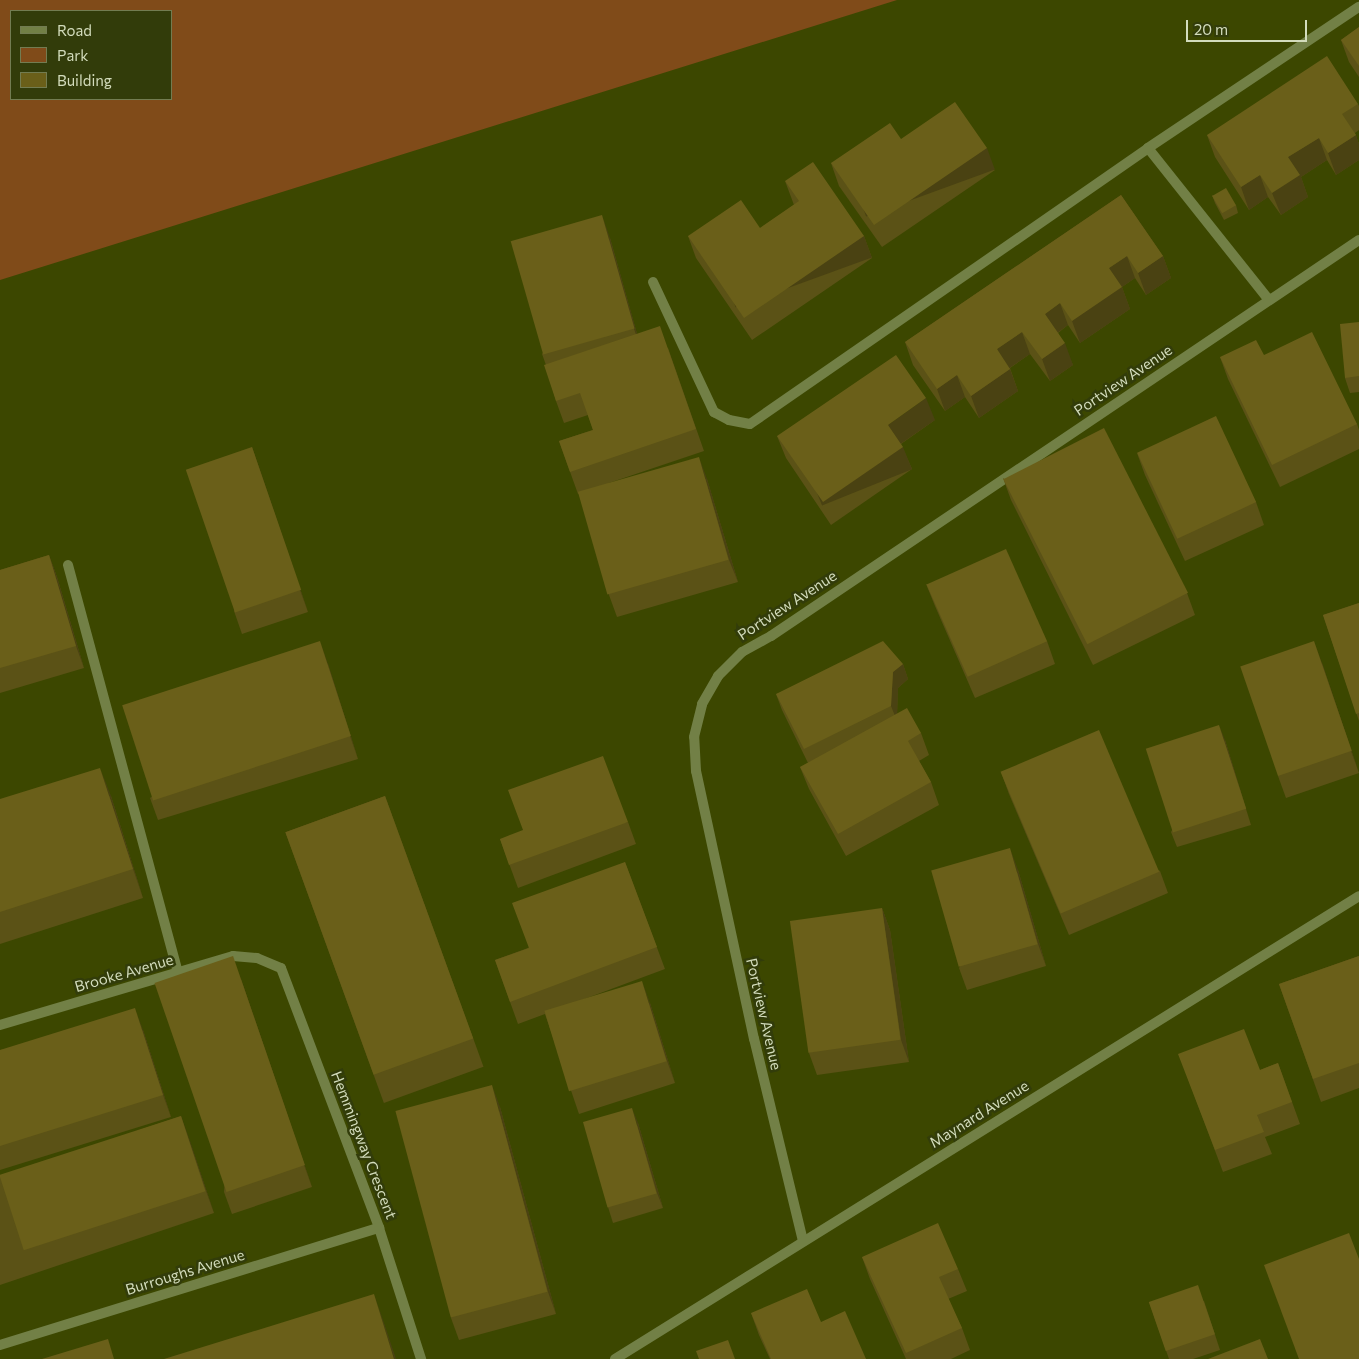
<!DOCTYPE html>
<style>
body{margin:0}
#map{position:relative;width:1359px;height:1359px;overflow:hidden;background:#3c4700;font-family:Commissioner,sans-serif}
div>[style]{position:absolute}
[style*='--x']{left:calc(var(--x)*1px);top:calc(var(--y)*1px);width:calc(var(--w)*1px);rotate:calc(var(--a)*1deg)}
.green>*{inset:0;background:#804b19}
.street>*{height:10px;margin:-5px;padding:0 5px;transform-origin:5px;border-radius:5px;background:#728046}
.wall>*{inset:0;background:#5b5216;transform-origin:0 0}
.shaded-wall>*{inset:0;background:#4a4212;transform-origin:0 0}
.building>*{inset:0;background:#6a5f19;transform-origin:0 0}
span{translate:-50% -50%;white-space:nowrap;text-align:center;line-height:1.15;-webkit-text-stroke:5px #323c0a;paint-order:stroke}
.street-label{font-size:15px;color:#d3dcbc}
.legend{position:absolute;left:10px;top:10px;width:162px;height:90px;box-sizing:border-box;background:#323c0a;border:1px solid #727c51;margin:0;padding:6px 9px;list-style:none;font-size:15px;color:#d3dcbc}
.legend li{display:flex;align-items:center;gap:10px;height:25px}
.legend b{width:25px;border:1px solid #727c51}
.scale{position:absolute;left:1186px;top:20px;width:121px;height:22px;box-sizing:border-box;border:2px solid #d3dcbc;border-top:0;padding-left:6px;font-size:15px;line-height:18px;white-space:nowrap;color:#d3dcbc;-webkit-text-stroke:4px #323c0a;paint-order:stroke}
</style>
<div id="map">
<div class="green">
<i style="clip-path:polygon(evenodd,0 0,897px 0,0 280px,0 0,11px 11px,171px 11px,171px 99px,11px 99px,11px 11px)"></i>
</div>
<div class="street">
<i style="--x:1148;--y:148;--w:194;--a:51.5"></i>
<i style="--x:653;--y:282;--w:144;--a:64.9"></i>
<i style="--x:714;--y:412;--w:17;--a:28"></i>
<i style="--x:729;--y:420;--w:21;--a:11"></i>
<i style="--x:750;--y:424;--w:484;--a:-34.7"></i>
<i style="--x:1148;--y:148;--w:254;--a:-33.8"></i>
<i style="--x:68;--y:565;--w:422;--a:74.9"></i>
<i style="--x:0;--y:1025;--w:243;--a:-16.5"></i>
<i style="--x:233;--y:956;--w:24;--a:5"></i>
<i style="--x:257;--y:958;--w:26;--a:23"></i>
<i style="--x:281;--y:968;--w:278;--a:69.3"></i>
<i style="--x:379;--y:1228;--w:138;--a:72.2"></i>
<i style="--x:803;--y:1241;--w:208;--a:-103.6"></i>
<i style="--x:754;--y:1039;--w:274;--a:-102.2"></i>
<i style="--x:696;--y:771;--w:34;--a:-93"></i>
<i style="--x:694;--y:737;--w:34;--a:-76"></i>
<i style="--x:702;--y:704;--w:32;--a:-60"></i>
<i style="--x:718;--y:676;--w:34;--a:-45"></i>
<i style="--x:742;--y:652;--w:33;--a:-29"></i>
<i style="--x:771;--y:636;--w:709;--a:-33.96"></i>
<i style="--x:0;--y:1345;--w:397;--a:-17.2"></i>
<i style="--x:615;--y:1359;--w:876;--a:-31.89"></i>
</div>
<div class="wall">
<i style="clip-path:polygon(1359px 27px,1359px 77px,1349px 62px,1341px 40px)"></i>
<i style="clip-path:polygon(1358px 104px,1359px 106px,1359px 130px,1355px 133px,1359px 144px,1359px 160px,1336px 175px,1327px 160px,1301px 177px,1308px 197px,1281px 215px,1268px 197px,1249px 210px,1215px 157px,1207px 135px)"></i>
<i style="clip-path:polygon(901px 139px,995px 170px,882px 247px,839px 186px,831px 163px)"></i>
<i style="clip-path:polygon(785px 181px,864px 236px,872px 258px,752px 340px,696px 258px,688px 236px,760px 228px,794px 205px)"></i>
<i style="clip-path:polygon(1121px 195px,1163px 256px,1171px 278px,1146px 295px,1135px 278px,1122px 287px,1130px 309px,1080px 343px,1068px 325px,1058px 333px,1073px 365px,1050px 381px,1030px 354px,1010px 368px,1018px 391px,979px 418px,965px 397px,945px 411px,913px 365px,905px 342px)"></i>
<i style="clip-path:polygon(1212px 195px,1236px 205px,1238px 213px,1224px 220px,1215px 203px)"></i>
<i style="clip-path:polygon(610px 238px,637px 334px,668px 348px,704px 451px,609px 483px,707px 479px,738px 582px,617px 617px,609px 595px,579px 494px,578px 494px,559px 441px,593px 430px,588px 415px,564px 423px,556px 401px,546px 365px,542px 354px)"></i>
<i style="clip-path:polygon(1359px 322px,1359px 392px,1350px 393px,1345px 378px)"></i>
<i style="clip-path:polygon(1264px 355px,1357px 424px,1359px 430px,1359px 449px,1280px 487px,1228px 379px,1220px 357px)"></i>
<i style="clip-path:polygon(935px 420px,901px 444px,912px 469px,831px 525px,786px 458px,777px 436px)"></i>
<i style="clip-path:polygon(252px 447px,308px 612px,242px 634px,234px 611px)"></i>
<i style="clip-path:polygon(1137px 453px,1256px 502px,1264px 525px,1185px 561px,1145px 475px)"></i>
<i style="clip-path:polygon(1003px 478px,1187px 593px,1195px 615px,1093px 665px,1011px 500px)"></i>
<i style="clip-path:polygon(49px 555px,57px 577px,84px 668px,0 693px,0 570px)"></i>
<i style="clip-path:polygon(926px 584px,1047px 641px,1055px 664px,975px 698px,935px 606px)"></i>
<i style="clip-path:polygon(1359px 603px,1359px 721px,1323px 615px)"></i>
<i style="clip-path:polygon(1322px 663px,1359px 773px,1286px 798px,1278px 776px)"></i>
<i style="clip-path:polygon(328px 664px,358px 759px,158px 820px,150px 798px)"></i>
<i style="clip-path:polygon(903px 664px,908px 679px,898px 688px,897px 714px,921px 733px,929px 755px,919px 761px,931px 782px,939px 805px,846px 856px,809px 789px,800px 767px,808px 763px,782px 710px,776px 694px)"></i>
<i style="clip-path:polygon(1225px 740px,1251px 825px,1177px 847px,1171px 832px)"></i>
<i style="clip-path:polygon(1001px 772px,1160px 871px,1168px 893px,1069px 935px,1009px 794px)"></i>
<i style="clip-path:polygon(111px 796px,143px 898px,0 944px,0 799px)"></i>
<i style="left:385px;top:796px;width:288px;height:106px;rotate:70deg"></i>
<i style="clip-path:polygon(628px 822px,636px 844px,518px 888px,500px 839px)"></i>
<i style="clip-path:polygon(625px 862px,665px 969px,579px 1001px,650px 1003px,675px 1083px,579px 1114px,545px 1014px,518px 1024px,495px 960px,528px 948px)"></i>
<i style="clip-path:polygon(1018px 870px,1046px 966px,967px 990px,959px 968px)"></i>
<i style="clip-path:polygon(882px 908px,890px 930px,909px 1062px,817px 1075px,809px 1053px)"></i>
<i style="clip-path:polygon(1359px 956px,1359px 1088px,1321px 1102px,1279px 984px)"></i>
<i style="clip-path:polygon(241px 979px,312px 1187px,232px 1214px,224px 1192px)"></i>
<i style="clip-path:polygon(143px 1030px,171px 1117px,0 1170px,0 1050px)"></i>
<i style="clip-path:polygon(1278px 1063px,1300px 1124px,1265px 1137px,1272px 1154px,1223px 1172px,1187px 1076px,1260px 1070px)"></i>
<i style="clip-path:polygon(500px 1107px,556px 1314px,459px 1340px,451px 1318px)"></i>
<i style="clip-path:polygon(181px 1116px,214px 1213px,0 1285px,0 1177px)"></i>
<i style="clip-path:polygon(638px 1123px,663px 1208px,613px 1223px,608px 1207px)"></i>
<i style="clip-path:polygon(862px 1257px,958px 1269px,967px 1291px,948px 1299px,962px 1328px,970px 1350px,951px 1359px,906px 1359px,870px 1279px)"></i>
<i style="clip-path:polygon(1204px 1301px,1220px 1350px,1193px 1359px,1169px 1359px,1149px 1302px)"></i>
<i style="clip-path:polygon(751px 1313px,821px 1322px,866px 1359px,770px 1359px,759px 1335px)"></i>
</div>
<div class="shaded-wall">
<i style="clip-path:polygon(1356px 135px,1359px 144px,1359px 160px,1336px 175px,1328px 153px)"></i>
<i style="clip-path:polygon(1319px 138px,1327px 160px,1301px 177px,1308px 197px,1281px 215px,1272px 193px,1288px 157px)"></i>
<i style="left:987px;top:148px;width:23px;height:137px;rotate:70deg"></i>
<i style="clip-path:polygon(1260px 175px,1268px 197px,1249px 210px,1241px 187px)"></i>
<i style="clip-path:polygon(602px 215px,610px 238px,642px 351px,634px 329px)"></i>
<i style="left:864px;top:236px;width:23px;height:145px;rotate:70deg"></i>
<i style="clip-path:polygon(1127px 256px,1135px 278px,1122px 287px,1130px 309px,1080px 343px,1072px 321px,1109px 268px)"></i>
<i style="clip-path:polygon(1163px 256px,1171px 278px,1146px 295px,1138px 273px)"></i>
<i style="clip-path:polygon(1060px 303px,1068px 325px,1053px 336px,1045px 314px)"></i>
<i style="clip-path:polygon(1022px 332px,1030px 354px,1005px 371px,997px 349px)"></i>
<i style="clip-path:polygon(1065px 343px,1073px 365px,1050px 381px,1042px 359px)"></i>
<i style="clip-path:polygon(1010px 369px,1018px 391px,979px 418px,971px 396px)"></i>
<i style="clip-path:polygon(957px 375px,965px 397px,945px 411px,937px 389px)"></i>
<i style="clip-path:polygon(926px 398px,935px 420px,896px 447px,888px 425px)"></i>
<i style="clip-path:polygon(252px 447px,260px 470px,308px 612px,300px 590px)"></i>
<i style="left:903px;top:447px;width:24px;height:97px;rotate:68deg"></i>
<i style="clip-path:polygon(699px 457px,707px 479px,738px 582px,729px 560px)"></i>
<i style="clip-path:polygon(49px 555px,57px 577px,84px 668px,76px 646px)"></i>
<i style="clip-path:polygon(320px 641px,328px 664px,358px 759px,350px 736px)"></i>
<i style="clip-path:polygon(1314px 641px,1322px 663px,1359px 773px,1351px 751px)"></i>
<i style="clip-path:polygon(903px 664px,908px 679px,898px 688px,897px 721px,891px 706px,893px 672px)"></i>
<i style="clip-path:polygon(1219px 725px,1225px 740px,1251px 825px,1246px 809px)"></i>
<i style="clip-path:polygon(100px 768px,111px 796px,143px 898px,133px 869px)"></i>
<i style="clip-path:polygon(1010px 848px,1018px 870px,1046px 966px,1038px 944px)"></i>
<i style="clip-path:polygon(882px 908px,890px 930px,909px 1062px,901px 1040px)"></i>
<i style="clip-path:polygon(233px 956px,241px 979px,312px 1187px,304px 1165px)"></i>
<i style="clip-path:polygon(642px 981px,650px 1003px,675px 1083px,667px 1061px)"></i>
<i style="clip-path:polygon(135px 1008px,143px 1030px,171px 1117px,163px 1095px)"></i>
<i style="clip-path:polygon(492px 1085px,500px 1107px,556px 1314px,548px 1292px)"></i>
<i style="clip-path:polygon(632px 1108px,638px 1123px,663px 1208px,657px 1193px)"></i>
<i style="clip-path:polygon(181px 1116px,189px 1138px,214px 1213px,206px 1191px)"></i>
<i style="clip-path:polygon(374px 1294px,384px 1323px,396px 1359px,394px 1359px)"></i>
</div>
<div class="building">
<i style="clip-path:polygon(1359px 27px,1359px 66px,1341px 40px)"></i>
<i style="clip-path:polygon(1327px 56px,1358px 104px,1342px 114px,1356px 135px,1328px 153px,1319px 138px,1288px 157px,1300px 175px,1272px 193px,1260px 175px,1241px 187px,1207px 135px)"></i>
<i style="clip-path:polygon(955px 102px,987px 148px,874px 225px,831px 163px,890px 123px,901px 139px)"></i>
<i style="clip-path:polygon(813px 162px,864px 236px,744px 318px,688px 236px,741px 200px,760px 228px,799px 201px,785px 181px)"></i>
<i style="left:1226px;top:188px;width:20px;height:16px;rotate:60deg"></i>
<i style="clip-path:polygon(1121px 195px,1163px 256px,1138px 273px,1127px 256px,1109px 268px,1122px 287px,1072px 321px,1060px 303px,1045px 314px,1065px 343px,1042px 359px,1022px 332px,997px 349px,1010px 369px,971px 396px,957px 375px,937px 389px,905px 342px)"></i>
<i style="left:602px;top:215px;width:118px;height:95px;rotate:74deg"></i>
<i style="clip-path:polygon(1359px 322px,1359px 376px,1345px 378px,1340px 324px)"></i>
<i style="clip-path:polygon(660px 326px,696px 429px,570px 472px,559px 441px,593px 430px,580px 393px,556px 401px,544px 365px)"></i>
<i style="clip-path:polygon(1312px 332px,1357px 424px,1272px 465px,1220px 357px,1256px 340px,1264px 355px)"></i>
<i style="clip-path:polygon(896px 355px,926px 398px,888px 425px,903px 447px,823px 502px,777px 436px)"></i>
<i style="left:1216px;top:416px;width:95px;height:87px;rotate:65deg"></i>
<i style="left:1104px;top:428px;width:185px;height:113px;rotate:63deg"></i>
<i style="left:252px;top:447px;width:151px;height:70px;rotate:71deg"></i>
<i style="left:699px;top:457px;width:107px;height:126px;rotate:74deg"></i>
<i style="left:1006px;top:549px;width:101px;height:87px;rotate:66deg"></i>
<i style="clip-path:polygon(49px 555px,76px 646px,0 668px,0 570px)"></i>
<i style="clip-path:polygon(1359px 603px,1359px 713px,1356px 714px,1323px 615px)"></i>
<i style="left:320px;top:641px;width:100px;height:208px;rotate:72deg"></i>
<i style="clip-path:polygon(883px 641px,903px 664px,893px 672px,891px 706px,804px 749px,776px 694px)"></i>
<i style="left:1314px;top:641px;width:116px;height:78px;rotate:71deg"></i>
<i style="clip-path:polygon(907px 708px,921px 733px,908px 741px,931px 782px,838px 834px,800px 767px)"></i>
<i style="left:1219px;top:725px;width:88px;height:77px;rotate:72deg"></i>
<i style="left:1099px;top:730px;width:154px;height:107px;rotate:67deg"></i>
<i style="clip-path:polygon(603px 756px,628px 822px,509px 865px,500px 839px,523px 830px,508px 790px)"></i>
<i style="clip-path:polygon(100px 768px,133px 869px,0 912px,0 799px)"></i>
<i style="left:385px;top:796px;width:258px;height:106px;rotate:70deg"></i>
<i style="left:1010px;top:848px;width:100px;height:82px;rotate:74deg"></i>
<i style="clip-path:polygon(625px 862px,657px 947px,510px 1002px,495px 960px,529px 948px,512px 903px)"></i>
<i style="left:882px;top:908px;width:133px;height:93px;rotate:82deg"></i>
<i style="left:233px;top:956px;width:221px;height:83px;rotate:71deg"></i>
<i style="clip-path:polygon(1359px 956px,1359px 1063px,1313px 1079px,1279px 984px)"></i>
<i style="left:642px;top:981px;width:84px;height:102px;rotate:73deg"></i>
<i style="clip-path:polygon(135px 1008px,163px 1095px,0 1146px,0 1050px)"></i>
<i style="clip-path:polygon(1244px 1029px,1260px 1070px,1278px 1063px,1292px 1102px,1257px 1115px,1264px 1132px,1215px 1150px,1178px 1054px)"></i>
<i style="left:492px;top:1085px;width:214px;height:100px;rotate:75deg"></i>
<i style="left:632px;top:1108px;width:89px;height:51px;rotate:74deg"></i>
<i style="left:181px;top:1116px;width:79px;height:191px;rotate:72deg"></i>
<i style="clip-path:polygon(938px 1223px,958px 1269px,939px 1277px,962px 1328px,906px 1353px,862px 1257px)"></i>
<i style="clip-path:polygon(1349px 1233px,1359px 1259px,1359px 1359px,1299px 1359px,1264px 1265px)"></i>
<i style="left:1198px;top:1285px;width:52px;height:52px;rotate:71deg"></i>
<i style="clip-path:polygon(807px 1289px,821px 1322px,845px 1311px,866px 1359px,771px 1359px,751px 1313px)"></i>
<i style="clip-path:polygon(374px 1294px,394px 1359px,164px 1359px)"></i>
<i style="clip-path:polygon(108px 1339px,114px 1359px,42px 1359px)"></i>
<i style="clip-path:polygon(1260px 1339px,1268px 1359px,1208px 1359px)"></i>
<i style="clip-path:polygon(728px 1340px,735px 1359px,699px 1359px,696px 1351px)"></i>
</div>
<div class="street-label">
<span style="left:1123px;top:380px;rotate:-34deg">Portview Avenue</span>
<span style="left:787px;top:605px;rotate:-33deg">Portview Avenue</span>
<span style="left:124px;top:973px;rotate:-16deg">Brooke Avenue</span>
<span style="left:764px;top:1014px;rotate:77deg">Portview Avenue</span>
<span style="left:979px;top:1114px;rotate:-32deg">Maynard Avenue</span>
<span style="left:364px;top:1145px;rotate:69deg">Hemmingway Crescent</span>
<span style="left:185px;top:1272px;rotate:-17deg">Burroughs Avenue</span>
</div>
<ul class="legend">
<li><b style="height:6px;background:#728046"></b>Road</li>
<li><b style="height:14px;background:#804b19"></b>Park</li>
<li><b style="height:14px;background:#6a5f19"></b>Building</li>
</ul>
<div class="scale">20 m</div>
</div>
